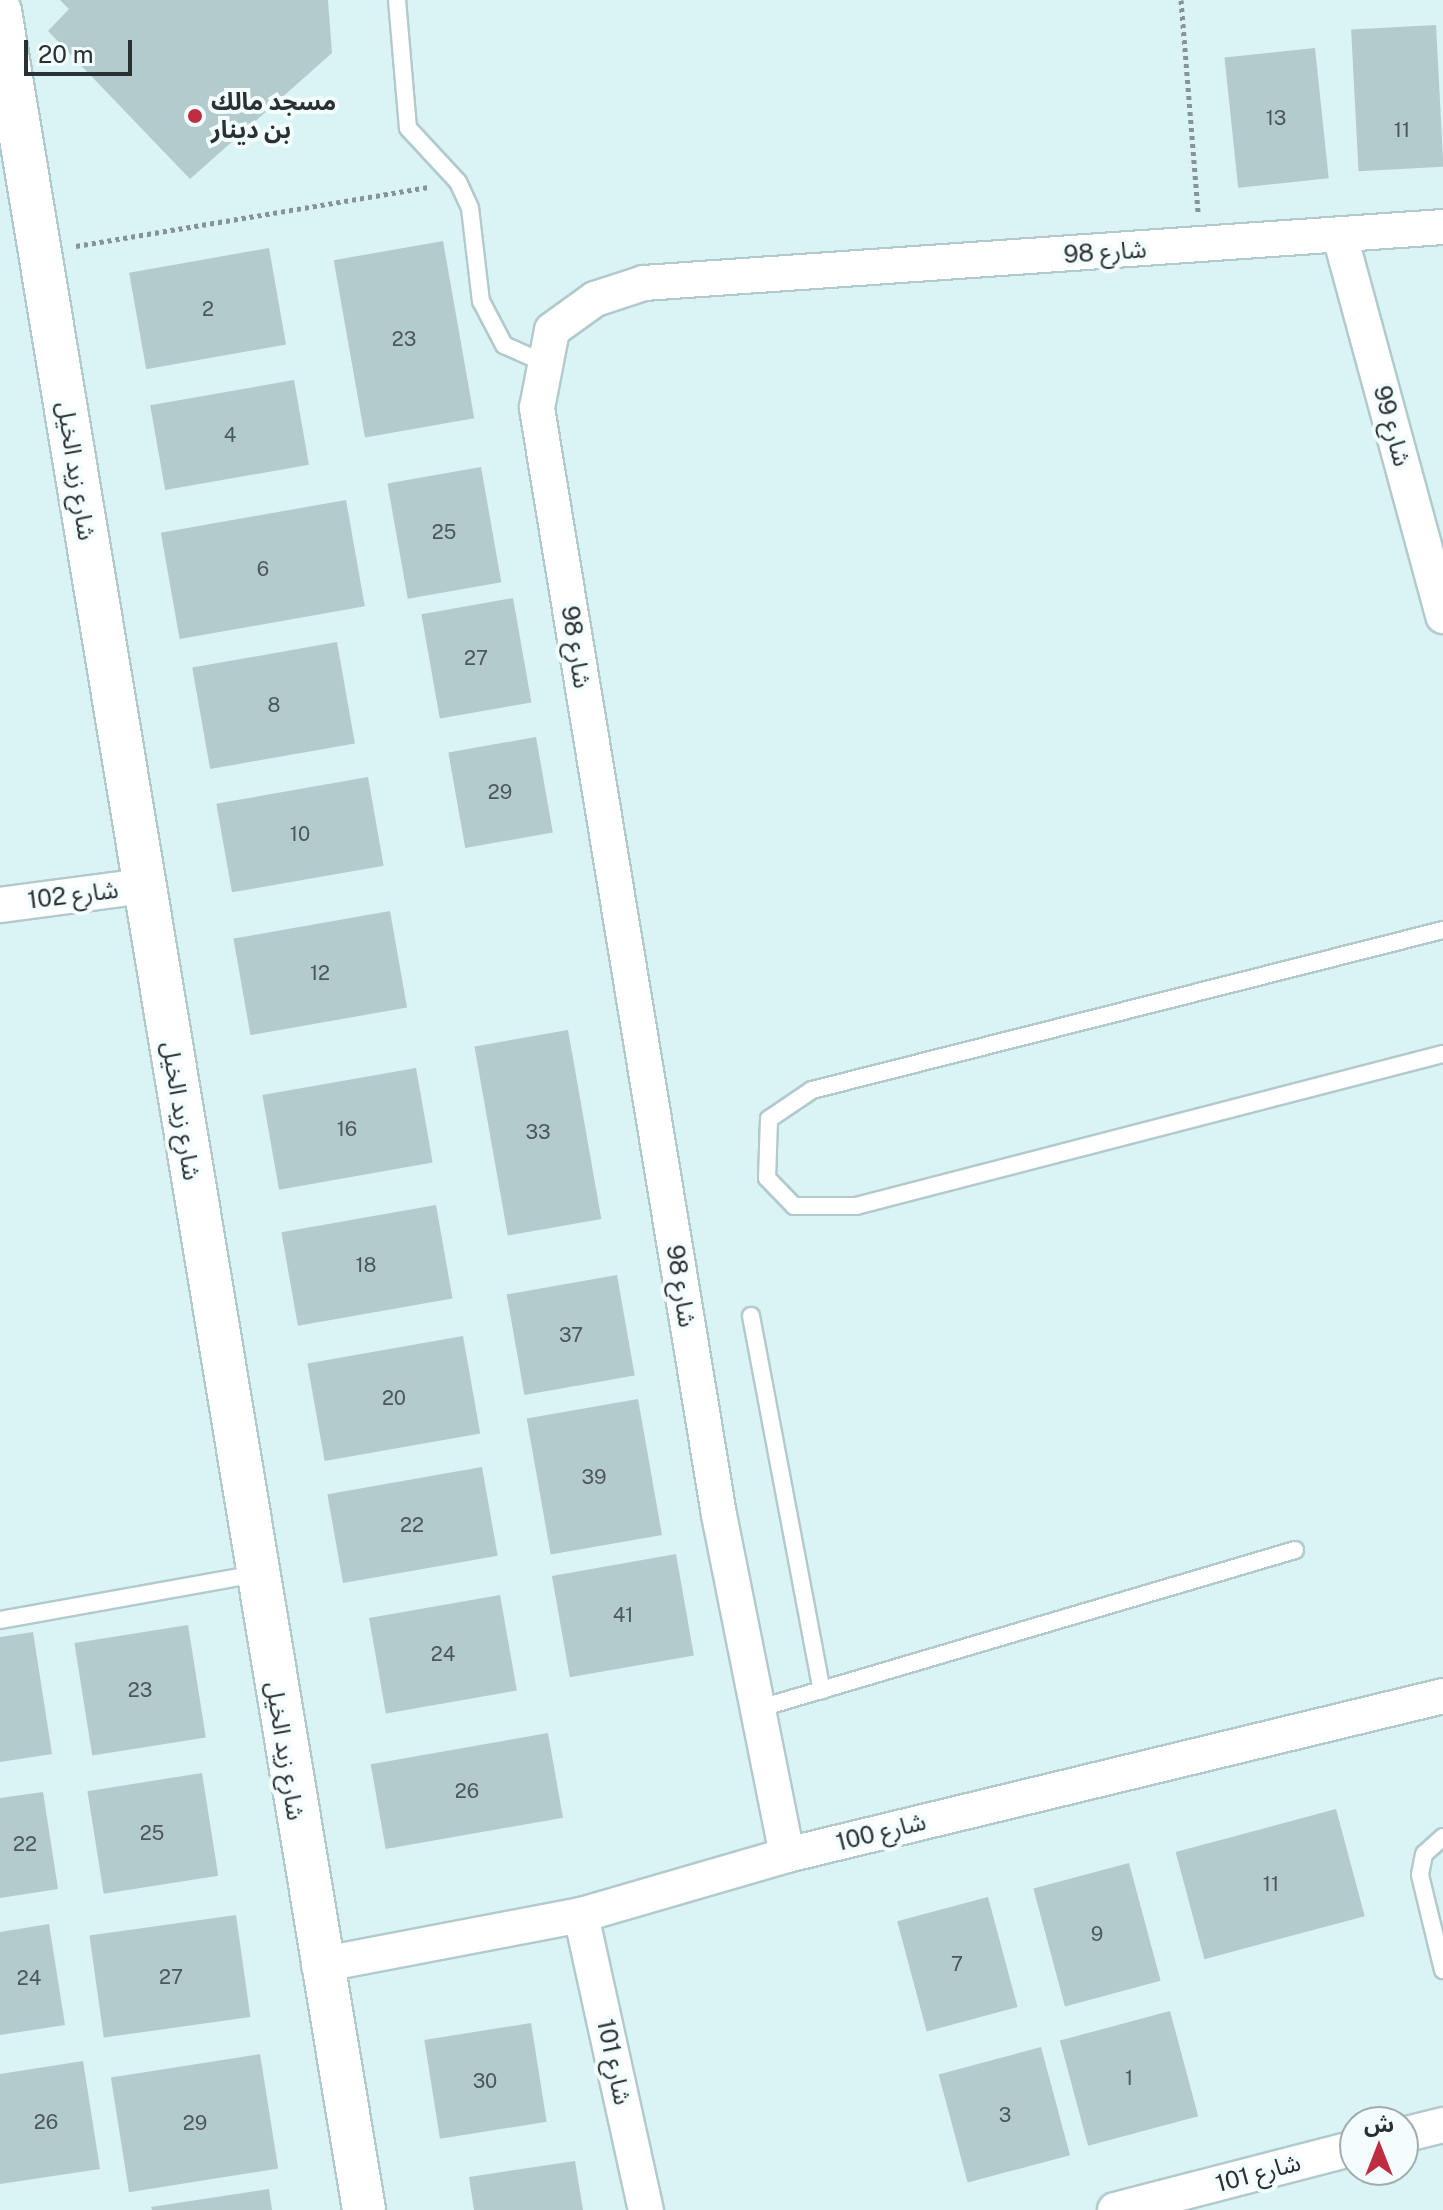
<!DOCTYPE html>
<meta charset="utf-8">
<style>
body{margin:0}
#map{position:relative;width:1443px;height:2210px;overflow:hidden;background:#daf3f5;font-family:"Public Sans","Noto Sans Arabic",sans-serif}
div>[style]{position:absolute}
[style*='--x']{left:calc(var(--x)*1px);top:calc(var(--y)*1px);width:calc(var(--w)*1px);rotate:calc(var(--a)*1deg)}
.building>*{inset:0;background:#b3cbcd;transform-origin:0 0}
.path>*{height:5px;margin-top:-2.5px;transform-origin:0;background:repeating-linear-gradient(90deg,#849597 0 4px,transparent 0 8px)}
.roads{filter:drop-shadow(2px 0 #b2cacc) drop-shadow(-2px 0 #b2cacc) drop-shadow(0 2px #b2cacc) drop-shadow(0 -2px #b2cacc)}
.service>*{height:16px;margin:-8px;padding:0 8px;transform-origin:8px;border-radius:8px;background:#fff}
.minor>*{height:34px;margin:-17px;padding:0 17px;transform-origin:17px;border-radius:17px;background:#fff}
.tertiary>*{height:42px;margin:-21px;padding:0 21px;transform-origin:21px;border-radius:21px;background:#fff}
.dots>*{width:22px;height:22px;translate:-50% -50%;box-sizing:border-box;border:4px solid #f3fdfd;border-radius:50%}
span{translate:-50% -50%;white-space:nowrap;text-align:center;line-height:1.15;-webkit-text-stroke:8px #f3fdfd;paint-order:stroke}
.number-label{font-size:20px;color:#4c585a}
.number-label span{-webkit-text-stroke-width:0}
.poi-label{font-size:24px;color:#293233;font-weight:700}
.left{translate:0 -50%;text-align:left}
.street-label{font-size:24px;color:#293233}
.north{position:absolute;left:1339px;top:2106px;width:80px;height:80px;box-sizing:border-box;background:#f3fdfd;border:2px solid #a2acac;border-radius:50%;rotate:0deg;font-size:22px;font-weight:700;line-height:32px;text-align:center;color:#293233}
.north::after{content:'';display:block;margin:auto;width:28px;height:36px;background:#bf2e40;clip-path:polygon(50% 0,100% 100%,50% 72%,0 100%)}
.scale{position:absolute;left:24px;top:40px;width:108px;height:36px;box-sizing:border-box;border:4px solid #293233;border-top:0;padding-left:10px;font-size:24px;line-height:28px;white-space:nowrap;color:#293233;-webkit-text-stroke:6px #f3fdfd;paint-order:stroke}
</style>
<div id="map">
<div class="building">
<i style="clip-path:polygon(60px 0,328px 0,332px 53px,190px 179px,48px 31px,69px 9px)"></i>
<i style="left:1436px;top:25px;width:142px;height:85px;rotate:87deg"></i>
<i style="left:1315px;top:48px;width:131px;height:91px;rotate:84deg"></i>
<i style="left:443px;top:241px;width:180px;height:111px;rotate:80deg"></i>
<i style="left:269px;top:248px;width:98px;height:142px;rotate:80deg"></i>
<i style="left:294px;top:380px;width:86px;height:146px;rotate:80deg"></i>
<i style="left:481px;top:467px;width:117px;height:95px;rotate:80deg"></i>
<i style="left:346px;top:500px;width:108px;height:188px;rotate:80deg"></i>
<i style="left:513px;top:598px;width:106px;height:93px;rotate:80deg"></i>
<i style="left:337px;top:642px;width:103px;height:147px;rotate:80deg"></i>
<i style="left:536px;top:737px;width:97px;height:89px;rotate:80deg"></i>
<i style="left:368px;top:777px;width:90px;height:154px;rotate:80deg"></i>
<i style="left:390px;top:911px;width:98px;height:159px;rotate:80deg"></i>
<i style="left:568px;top:1030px;width:192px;height:95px;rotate:80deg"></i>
<i style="left:416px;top:1068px;width:96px;height:156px;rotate:80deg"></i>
<i style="left:436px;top:1205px;width:95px;height:157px;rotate:80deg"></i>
<i style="left:617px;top:1275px;width:102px;height:112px;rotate:80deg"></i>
<i style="left:463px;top:1336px;width:99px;height:158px;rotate:80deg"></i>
<i style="left:638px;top:1399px;width:138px;height:113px;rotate:80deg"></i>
<i style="left:482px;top:1467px;width:90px;height:157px;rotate:80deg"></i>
<i style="left:676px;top:1554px;width:103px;height:126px;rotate:80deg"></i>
<i style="left:500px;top:1595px;width:97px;height:133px;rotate:80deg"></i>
<i style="left:188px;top:1625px;width:114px;height:115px;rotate:81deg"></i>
<i style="clip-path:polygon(33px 1632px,52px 1754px,0 1762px,0 1637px)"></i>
<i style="left:548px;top:1733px;width:86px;height:180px;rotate:80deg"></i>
<i style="left:202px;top:1773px;width:104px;height:116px;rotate:81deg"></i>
<i style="clip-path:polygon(43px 1792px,58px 1889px,0 1898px,0 1798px)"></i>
<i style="left:1336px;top:1809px;width:111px;height:166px;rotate:75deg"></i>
<i style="left:1129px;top:1863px;width:122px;height:99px;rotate:75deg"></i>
<i style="left:988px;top:1897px;width:114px;height:94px;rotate:75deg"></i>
<i style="left:236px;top:1915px;width:103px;height:148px;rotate:82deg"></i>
<i style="clip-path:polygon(49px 1924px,65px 2025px,0 2035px,0 1932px)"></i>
<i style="left:1170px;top:2011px;width:109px;height:114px;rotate:75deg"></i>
<i style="left:531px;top:2023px;width:100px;height:108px;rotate:81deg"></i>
<i style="left:1041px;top:2047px;width:112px;height:106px;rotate:75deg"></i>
<i style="left:260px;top:2054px;width:116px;height:151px;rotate:81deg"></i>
<i style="clip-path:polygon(83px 2061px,100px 2169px,0 2184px,0 2074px)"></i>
<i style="clip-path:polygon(575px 2161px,583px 2210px,474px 2210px,469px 2177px)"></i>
<i style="clip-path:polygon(269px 2189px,272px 2210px,152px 2210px,151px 2207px)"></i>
</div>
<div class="path">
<i style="--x:1181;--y:0;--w:213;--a:85.4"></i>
<i style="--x:76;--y:246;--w:359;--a:-9.5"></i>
</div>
<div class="roads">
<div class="service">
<i style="--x:397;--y:0;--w:128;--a:85.1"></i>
<i style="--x:408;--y:128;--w:74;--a:47.2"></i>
<i style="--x:458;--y:182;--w:29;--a:65"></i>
<i style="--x:470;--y:208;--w:94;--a:83.3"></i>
<i style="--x:481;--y:301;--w:50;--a:62.4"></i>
<i style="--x:504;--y:345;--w:42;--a:24.1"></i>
<i style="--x:1443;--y:930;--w:651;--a:165.77"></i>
<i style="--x:812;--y:1090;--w:52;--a:146"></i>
<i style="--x:769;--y:1119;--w:59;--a:91.9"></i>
<i style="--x:767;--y:1178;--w:39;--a:46"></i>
<i style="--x:794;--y:1206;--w:62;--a:0"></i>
<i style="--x:856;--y:1206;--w:606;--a:-14.52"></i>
<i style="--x:751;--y:1316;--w:381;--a:79.3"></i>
<i style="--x:0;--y:1620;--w:260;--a:-10.2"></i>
<i style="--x:757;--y:1709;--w:561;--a:-16.46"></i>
<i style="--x:1443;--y:1837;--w:25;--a:138"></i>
<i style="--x:1424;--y:1854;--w:21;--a:101"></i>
<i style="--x:1420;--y:1875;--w:98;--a:76.4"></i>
</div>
<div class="minor">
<i style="--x:1340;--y:236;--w:394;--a:74.8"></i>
<i style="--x:0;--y:905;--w:146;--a:-7.5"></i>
<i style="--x:787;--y:1855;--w:347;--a:-101.3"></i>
<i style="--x:719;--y:1515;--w:1122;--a:-99.34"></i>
<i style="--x:537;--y:408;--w:79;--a:-79.1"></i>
<i style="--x:552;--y:330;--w:53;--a:-35.8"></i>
<i style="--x:595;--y:299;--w:52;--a:-18.1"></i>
<i style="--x:644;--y:283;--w:801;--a:-4.01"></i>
<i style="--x:581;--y:1915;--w:302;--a:77.6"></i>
<i style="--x:319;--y:1965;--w:267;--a:-10.8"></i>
<i style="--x:581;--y:1915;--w:215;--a:-16.2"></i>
<i style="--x:787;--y:1855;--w:675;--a:-13.62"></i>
<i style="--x:1403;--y:2135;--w:41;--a:-14"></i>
<i style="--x:1115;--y:2210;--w:248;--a:-14.5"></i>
</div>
<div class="tertiary">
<i style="--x:0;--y:11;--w:2229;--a:80.6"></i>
</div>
</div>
<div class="dots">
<i style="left:195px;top:116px;background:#bf2e40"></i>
</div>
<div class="number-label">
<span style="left:1276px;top:118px">13</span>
<span style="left:1402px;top:130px">11</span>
<span style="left:208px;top:309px">2</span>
<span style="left:404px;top:339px">23</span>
<span style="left:230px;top:435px">4</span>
<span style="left:444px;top:532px">25</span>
<span style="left:263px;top:569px">6</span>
<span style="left:476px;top:658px">27</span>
<span style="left:274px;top:705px">8</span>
<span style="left:500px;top:792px">29</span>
<span style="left:300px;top:834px">10</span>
<span style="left:320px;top:973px">12</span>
<span style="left:347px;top:1129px">16</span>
<span style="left:538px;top:1132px">33</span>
<span style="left:366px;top:1265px">18</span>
<span style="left:571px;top:1335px">37</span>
<span style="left:394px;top:1398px">20</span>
<span style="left:594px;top:1477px">39</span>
<span style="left:412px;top:1525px">22</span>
<span style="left:623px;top:1615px">41</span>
<span style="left:443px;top:1654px">24</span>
<span style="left:140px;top:1690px">23</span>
<span style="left:467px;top:1791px">26</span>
<span style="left:152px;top:1833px">25</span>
<span style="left:25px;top:1844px">22</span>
<span style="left:1271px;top:1884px">11</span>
<span style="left:1097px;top:1934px">9</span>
<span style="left:957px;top:1964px">7</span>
<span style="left:171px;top:1977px">27</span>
<span style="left:29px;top:1978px">24</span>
<span style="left:1129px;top:2078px">1</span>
<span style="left:485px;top:2081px">30</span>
<span style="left:1005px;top:2115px">3</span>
<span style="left:46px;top:2122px">26</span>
<span style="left:195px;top:2123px">29</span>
</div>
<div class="poi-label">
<span class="left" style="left:211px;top:116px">مسجد مالك<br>بن دينار</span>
</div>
<div class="street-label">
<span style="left:1105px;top:252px;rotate:-4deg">شارع 98</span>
<span style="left:1392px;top:426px;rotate:75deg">شارع 99</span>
<span style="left:76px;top:471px;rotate:81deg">شارع زيد الخيل</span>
<span style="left:576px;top:647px;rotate:81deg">شارع 98</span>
<span style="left:73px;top:895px;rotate:-7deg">شارع 102</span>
<span style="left:181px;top:1111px;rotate:81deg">شارع زيد الخيل</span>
<span style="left:681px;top:1286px;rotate:81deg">شارع 98</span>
<span style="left:285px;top:1751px;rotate:81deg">شارع زيد الخيل</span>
<span style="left:881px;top:1832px;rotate:-14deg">شارع 100</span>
<span style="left:614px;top:2062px;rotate:78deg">شارع 101</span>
<span style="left:1258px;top:2173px;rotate:-15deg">شارع 101</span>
</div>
<div class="north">ش</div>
<div class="scale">20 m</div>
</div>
